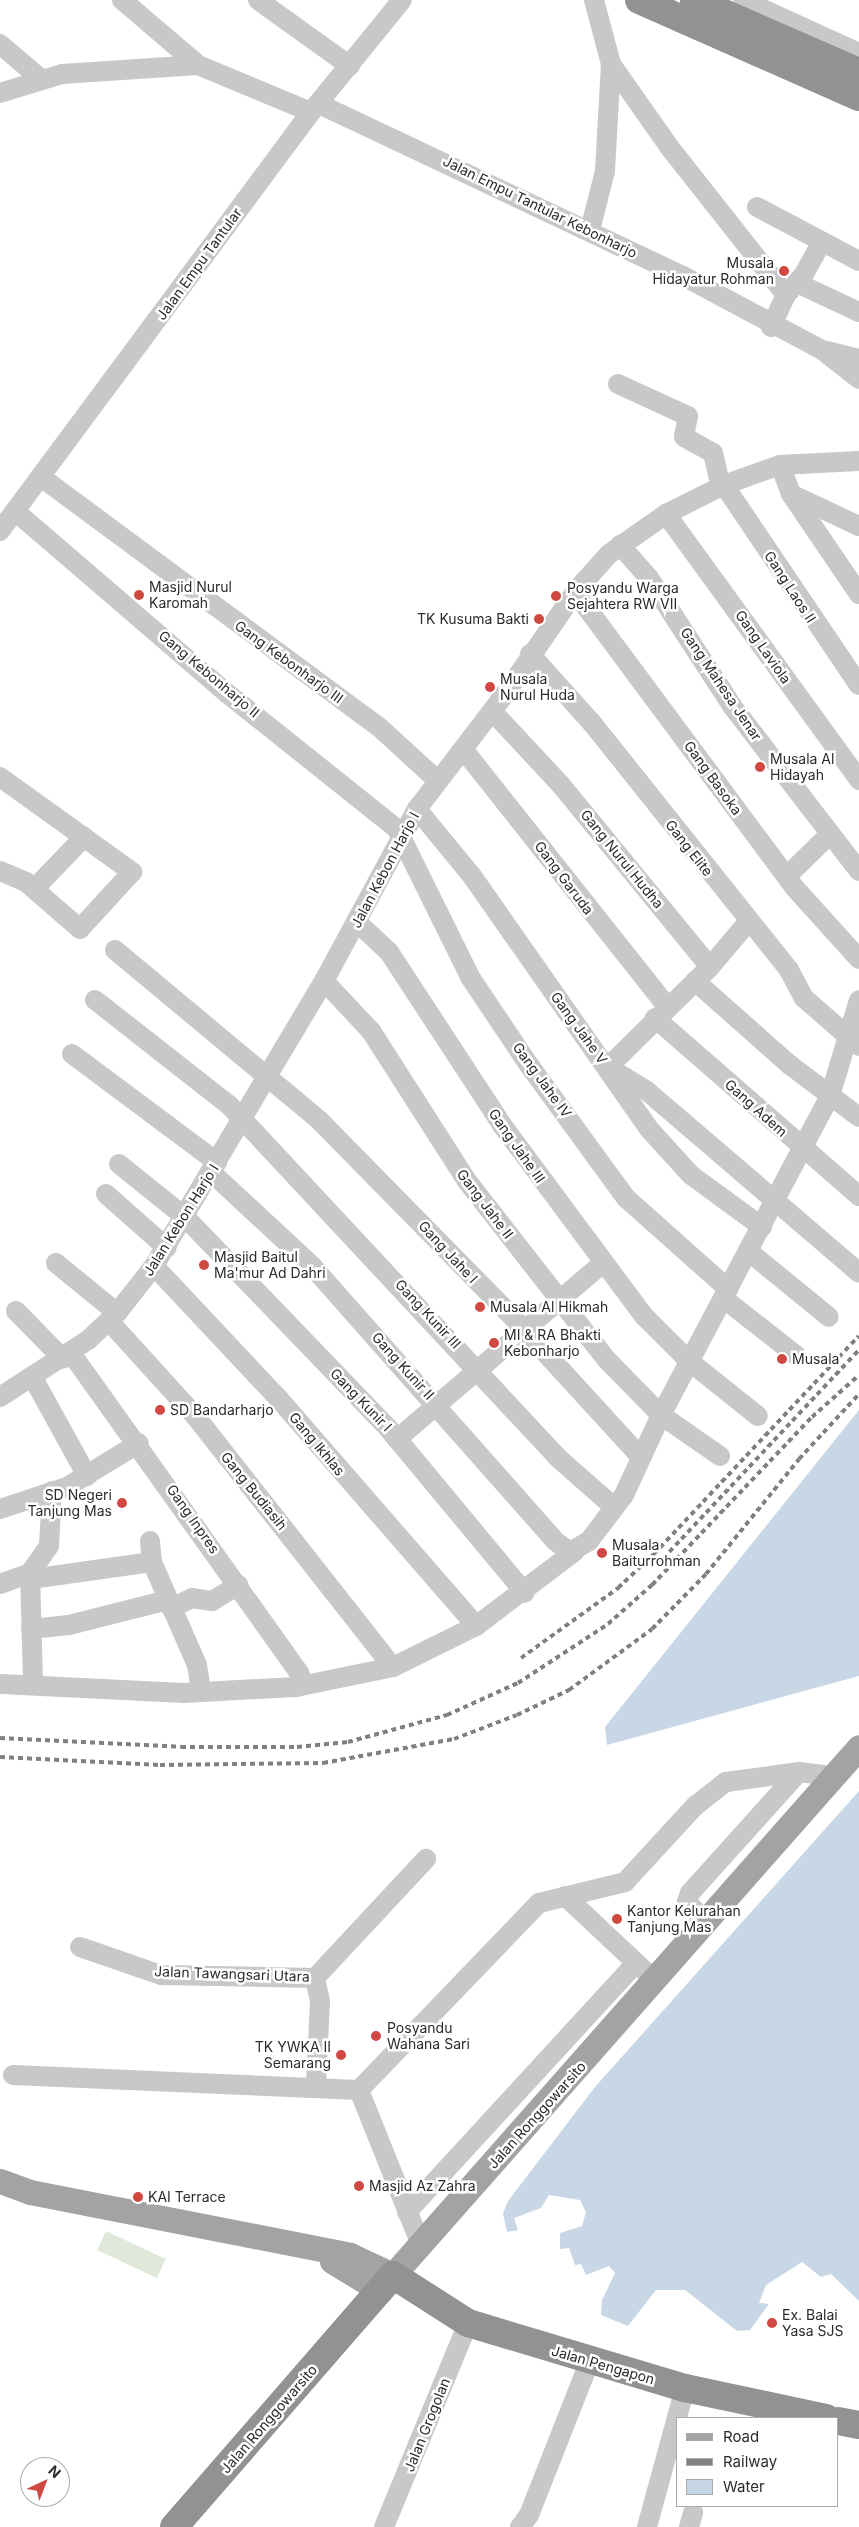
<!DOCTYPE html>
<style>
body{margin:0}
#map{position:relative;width:859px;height:2527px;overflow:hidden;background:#fff;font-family:Inter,sans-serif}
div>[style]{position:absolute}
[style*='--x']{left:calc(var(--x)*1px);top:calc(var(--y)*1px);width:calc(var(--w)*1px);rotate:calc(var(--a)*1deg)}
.green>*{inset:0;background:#e0e8da;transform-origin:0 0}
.water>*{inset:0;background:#c8d7e6}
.minor>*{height:20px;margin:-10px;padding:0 10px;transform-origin:10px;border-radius:10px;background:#c8c8c8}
.major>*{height:25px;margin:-12.5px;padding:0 12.5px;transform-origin:12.5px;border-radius:12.5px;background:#a3a3a3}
.highway>*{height:28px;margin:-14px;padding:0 14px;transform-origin:14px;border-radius:14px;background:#929292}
.rail>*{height:4px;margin-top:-2px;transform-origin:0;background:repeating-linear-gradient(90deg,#808080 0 5px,transparent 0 9px)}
.dots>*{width:14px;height:14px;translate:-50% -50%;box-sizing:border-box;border:2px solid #fff;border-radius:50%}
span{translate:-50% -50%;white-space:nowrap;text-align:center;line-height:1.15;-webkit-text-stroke:5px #fff;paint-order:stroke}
.street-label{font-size:14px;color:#2b2b2b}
.poi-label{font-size:14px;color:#2b2b2b}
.right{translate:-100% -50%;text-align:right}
.left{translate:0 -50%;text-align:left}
.legend{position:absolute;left:676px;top:2417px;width:162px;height:90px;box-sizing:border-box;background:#fff;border:1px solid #aaa;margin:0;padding:6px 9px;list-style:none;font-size:15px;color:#2b2b2b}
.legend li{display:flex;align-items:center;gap:10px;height:25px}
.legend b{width:25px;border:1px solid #aaa}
.north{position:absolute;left:20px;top:2457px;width:50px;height:50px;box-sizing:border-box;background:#fff;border:1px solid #aaa;border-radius:50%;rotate:43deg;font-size:14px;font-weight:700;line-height:20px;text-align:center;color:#2b2b2b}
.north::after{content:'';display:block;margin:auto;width:18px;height:22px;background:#cf4841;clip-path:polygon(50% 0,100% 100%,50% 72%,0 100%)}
</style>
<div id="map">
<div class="green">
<i style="left:106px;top:2231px;width:66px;height:21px;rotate:25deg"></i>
</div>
<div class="water">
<i style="clip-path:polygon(859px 1410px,859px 1676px,607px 1745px,605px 1727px)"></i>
<i style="clip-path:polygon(859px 1791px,859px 2301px,831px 2274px,821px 2277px,802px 2262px,766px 2285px,759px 2303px,769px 2304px,750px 2330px,737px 2331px,685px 2290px,656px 2290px,628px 2326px,601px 2315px,602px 2300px,615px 2273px,609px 2266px,586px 2275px,581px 2264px,575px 2265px,569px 2248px,560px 2249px,560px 2233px,582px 2226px,586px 2212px,580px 2200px,549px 2195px,541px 2208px,514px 2218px,518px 2230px,507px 2232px,503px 2213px,508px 2201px,595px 2087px)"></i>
</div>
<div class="minor">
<i style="--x:122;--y:0;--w:100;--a:40.5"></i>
<i style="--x:198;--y:65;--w:122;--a:22.6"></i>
<i style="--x:258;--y:0;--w:113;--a:35.7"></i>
<i style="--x:743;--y:0;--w:128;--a:24.6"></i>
<i style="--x:0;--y:44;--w:54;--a:40.5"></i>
<i style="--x:611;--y:64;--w:103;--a:54.9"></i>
<i style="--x:670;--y:148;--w:187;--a:51.7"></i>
<i style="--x:0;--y:93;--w:65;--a:-17"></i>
<i style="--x:62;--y:74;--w:136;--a:-3.8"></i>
<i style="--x:319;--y:104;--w:403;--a:25.3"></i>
<i style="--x:683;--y:276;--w:157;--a:28"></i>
<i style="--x:822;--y:350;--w:47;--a:38.1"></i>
<i style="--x:757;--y:207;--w:115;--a:27.9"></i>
<i style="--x:590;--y:230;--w:61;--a:-75.7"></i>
<i style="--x:605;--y:171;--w:107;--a:-86.8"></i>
<i style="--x:611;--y:64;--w:66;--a:-104.9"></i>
<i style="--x:797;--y:283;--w:68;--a:25.1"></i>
<i style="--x:771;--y:327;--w:35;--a:-65"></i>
<i style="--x:786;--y:295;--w:28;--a:-49"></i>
<i style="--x:804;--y:274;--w:35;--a:-61"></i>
<i style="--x:827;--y:351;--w:33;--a:14"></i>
<i style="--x:618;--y:384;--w:77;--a:24.6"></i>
<i style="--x:688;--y:416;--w:21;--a:101"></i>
<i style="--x:684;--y:437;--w:33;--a:29"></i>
<i style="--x:713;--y:453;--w:35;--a:77"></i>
<i style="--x:780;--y:465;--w:31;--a:69"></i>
<i style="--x:791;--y:494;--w:121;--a:55.8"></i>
<i style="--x:41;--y:477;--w:419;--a:36.5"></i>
<i style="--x:378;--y:726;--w:81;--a:42.5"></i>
<i style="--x:724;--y:485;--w:241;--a:56"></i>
<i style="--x:793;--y:495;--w:73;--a:25.2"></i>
<i style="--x:15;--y:511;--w:281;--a:40.7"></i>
<i style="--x:228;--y:694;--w:216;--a:38.6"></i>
<i style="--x:397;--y:829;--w:165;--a:63.7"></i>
<i style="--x:470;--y:977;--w:106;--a:56.2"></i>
<i style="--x:529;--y:1065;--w:165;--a:53.9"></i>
<i style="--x:626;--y:1198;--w:137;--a:41.7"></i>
<i style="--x:666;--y:514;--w:329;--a:54"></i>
<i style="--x:0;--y:531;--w:522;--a:-53.42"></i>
<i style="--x:311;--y:112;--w:144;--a:-50.9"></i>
<i style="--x:620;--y:545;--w:44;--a:48.7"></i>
<i style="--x:649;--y:578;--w:153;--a:57"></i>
<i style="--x:732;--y:706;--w:208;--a:52.4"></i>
<i style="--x:575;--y:592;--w:367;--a:53.4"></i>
<i style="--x:794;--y:887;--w:97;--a:47.9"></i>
<i style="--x:530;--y:654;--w:93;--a:48.1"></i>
<i style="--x:592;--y:723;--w:316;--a:51.4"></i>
<i style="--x:789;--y:970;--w:32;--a:62"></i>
<i style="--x:804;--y:998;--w:73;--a:41.1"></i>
<i style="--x:492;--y:711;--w:101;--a:47"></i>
<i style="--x:561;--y:785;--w:235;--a:50.7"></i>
<i style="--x:710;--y:967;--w:59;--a:-49.8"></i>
<i style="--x:463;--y:749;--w:328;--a:51.6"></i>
<i style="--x:0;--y:777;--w:163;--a:35.7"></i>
<i style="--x:132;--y:872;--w:77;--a:132.4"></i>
<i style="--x:80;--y:929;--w:72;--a:-139"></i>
<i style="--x:26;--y:882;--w:28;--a:-157"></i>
<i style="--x:417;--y:809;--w:87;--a:50.6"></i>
<i style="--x:472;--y:876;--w:310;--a:55"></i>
<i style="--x:650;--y:1130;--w:61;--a:47.7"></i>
<i style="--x:691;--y:1175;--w:88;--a:36.2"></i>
<i style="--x:787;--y:876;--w:59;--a:-44.3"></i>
<i style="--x:35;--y:888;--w:71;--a:-46.1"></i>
<i style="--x:357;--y:922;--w:44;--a:43.2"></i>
<i style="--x:389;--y:952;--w:207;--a:56.8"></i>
<i style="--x:502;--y:1125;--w:238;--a:53.4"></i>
<i style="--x:644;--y:1316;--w:64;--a:45"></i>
<i style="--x:689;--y:1361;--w:88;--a:38.6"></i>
<i style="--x:115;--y:950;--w:267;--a:39.8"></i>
<i style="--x:320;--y:1121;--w:267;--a:45.5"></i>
<i style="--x:507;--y:1311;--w:198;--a:47.5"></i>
<i style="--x:710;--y:967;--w:143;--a:135.6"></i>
<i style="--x:608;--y:1067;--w:46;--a:31.6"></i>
<i style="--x:647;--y:1091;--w:279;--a:40.6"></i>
<i style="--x:324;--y:981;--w:69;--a:46.8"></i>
<i style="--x:371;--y:1031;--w:178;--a:57.4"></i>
<i style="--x:467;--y:1181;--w:227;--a:52"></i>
<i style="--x:607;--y:1360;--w:77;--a:45.5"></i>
<i style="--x:661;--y:1415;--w:72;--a:34.8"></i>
<i style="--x:695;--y:981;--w:127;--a:41.5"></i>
<i style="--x:790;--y:1065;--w:86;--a:37"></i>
<i style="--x:95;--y:1000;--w:172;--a:38.1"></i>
<i style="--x:230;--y:1106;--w:480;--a:47"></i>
<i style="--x:557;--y:1457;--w:76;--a:41.3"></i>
<i style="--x:655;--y:1018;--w:271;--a:41.1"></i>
<i style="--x:72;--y:1054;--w:181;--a:36.7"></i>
<i style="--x:119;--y:1164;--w:85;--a:38.8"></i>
<i style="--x:185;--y:1217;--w:293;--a:46.1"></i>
<i style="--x:388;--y:1428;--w:214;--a:50.3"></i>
<i style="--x:211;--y:1172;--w:138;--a:42.9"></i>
<i style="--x:312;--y:1266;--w:367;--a:48.5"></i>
<i style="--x:555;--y:1541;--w:19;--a:36"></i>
<i style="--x:570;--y:1552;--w:22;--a:-30"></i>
<i style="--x:589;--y:1541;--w:58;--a:-52.7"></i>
<i style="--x:624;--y:1495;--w:88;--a:-65.2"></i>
<i style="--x:661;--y:1415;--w:361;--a:-62.1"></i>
<i style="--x:830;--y:1096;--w:100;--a:-73.2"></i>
<i style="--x:106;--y:1194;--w:81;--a:41.5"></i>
<i style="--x:748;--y:1251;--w:104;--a:39.2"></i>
<i style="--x:56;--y:1263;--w:79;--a:39.3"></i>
<i style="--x:154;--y:1266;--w:183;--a:46.8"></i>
<i style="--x:279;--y:1399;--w:301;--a:49"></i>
<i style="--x:723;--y:1298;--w:94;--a:38.1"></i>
<i style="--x:16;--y:1311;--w:67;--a:45.6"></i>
<i style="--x:109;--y:1321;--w:130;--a:47.8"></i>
<i style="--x:196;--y:1417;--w:318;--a:51.8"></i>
<i style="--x:71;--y:1353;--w:393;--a:54.5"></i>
<i style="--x:299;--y:1673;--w:10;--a:66"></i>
<i style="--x:303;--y:1682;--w:9;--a:144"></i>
<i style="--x:33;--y:1378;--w:112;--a:61.1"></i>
<i style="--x:0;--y:1397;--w:105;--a:-32.9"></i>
<i style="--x:88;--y:1340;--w:40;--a:-43"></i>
<i style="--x:117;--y:1313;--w:60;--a:-51.8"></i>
<i style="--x:154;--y:1266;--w:332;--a:-59.2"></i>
<i style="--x:324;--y:981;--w:196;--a:-61.6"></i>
<i style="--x:417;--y:809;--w:145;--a:-52.6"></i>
<i style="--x:505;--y:694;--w:124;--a:-55.5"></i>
<i style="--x:575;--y:592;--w:51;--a:-48.2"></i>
<i style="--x:609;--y:554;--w:70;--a:-35.1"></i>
<i style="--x:666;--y:514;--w:65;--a:-26.6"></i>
<i style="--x:724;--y:485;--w:59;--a:-19.7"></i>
<i style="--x:780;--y:465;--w:79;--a:-2.9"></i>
<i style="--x:397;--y:1439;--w:271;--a:-40.5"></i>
<i style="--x:0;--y:1509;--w:71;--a:-18.2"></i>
<i style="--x:67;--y:1487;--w:84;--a:-31.4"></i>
<i style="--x:150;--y:1541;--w:21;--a:85"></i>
<i style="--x:152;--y:1562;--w:112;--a:66.4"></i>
<i style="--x:197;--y:1665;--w:24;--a:81"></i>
<i style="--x:30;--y:1573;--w:33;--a:-55"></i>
<i style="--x:49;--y:1546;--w:55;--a:-86.9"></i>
<i style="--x:31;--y:1579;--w:122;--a:-8"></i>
<i style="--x:0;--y:1584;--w:32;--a:-20"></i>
<i style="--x:30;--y:1573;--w:110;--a:88.4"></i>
<i style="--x:171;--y:1608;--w:23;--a:-25"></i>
<i style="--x:192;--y:1598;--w:20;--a:9"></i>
<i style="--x:212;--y:1601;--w:31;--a:-31"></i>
<i style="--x:31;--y:1629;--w:38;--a:-6"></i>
<i style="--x:69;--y:1625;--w:102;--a:-14.2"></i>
<i style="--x:0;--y:1684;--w:184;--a:2.8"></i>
<i style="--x:184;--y:1693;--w:112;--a:-3.1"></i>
<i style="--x:296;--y:1687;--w:99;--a:-11.7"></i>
<i style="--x:393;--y:1667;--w:93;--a:-26.3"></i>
<i style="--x:476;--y:1626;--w:124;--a:-37.1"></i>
<i style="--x:565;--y:1896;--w:111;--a:43.2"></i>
<i style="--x:707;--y:1923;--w:29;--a:-134"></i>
<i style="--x:687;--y:1902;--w:9;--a:-72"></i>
<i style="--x:690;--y:1893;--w:163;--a:-48"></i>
<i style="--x:80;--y:1947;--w:86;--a:19.1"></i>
<i style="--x:161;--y:1975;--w:154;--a:1.1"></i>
<i style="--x:315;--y:1978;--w:163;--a:-47"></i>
<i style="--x:315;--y:1978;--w:25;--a:78"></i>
<i style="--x:320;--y:2002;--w:83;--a:92.8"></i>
<i style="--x:13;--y:2075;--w:346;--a:2.5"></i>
<i style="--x:359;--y:2090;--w:260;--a:-46.1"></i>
<i style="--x:539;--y:1903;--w:89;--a:-13.7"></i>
<i style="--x:625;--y:1882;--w:103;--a:-47.4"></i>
<i style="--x:695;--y:1806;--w:39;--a:-38"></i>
<i style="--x:726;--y:1782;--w:74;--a:-7.8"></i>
<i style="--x:799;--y:1772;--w:34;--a:7"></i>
<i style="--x:359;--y:2090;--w:167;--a:68.2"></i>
<i style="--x:407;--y:2212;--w:338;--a:-47.4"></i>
<i style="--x:384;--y:2527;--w:221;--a:-67.6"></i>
<i style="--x:520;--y:2527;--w:15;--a:-53"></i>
<i style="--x:529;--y:2515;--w:163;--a:-68.5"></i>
<i style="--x:647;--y:2527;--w:144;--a:-74.7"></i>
<i style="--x:689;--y:2527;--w:15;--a:-74"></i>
</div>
<div class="major">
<i style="--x:0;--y:2181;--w:32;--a:20"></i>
<i style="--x:30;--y:2192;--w:326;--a:11.1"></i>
<i style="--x:350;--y:2255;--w:47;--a:24.9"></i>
<i style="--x:393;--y:2275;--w:704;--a:-48.57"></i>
<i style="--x:332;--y:2261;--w:57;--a:31.5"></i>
</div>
<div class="highway">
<i style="--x:639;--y:0;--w:240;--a:23.8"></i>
<i style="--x:694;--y:0;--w:180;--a:23.6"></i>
<i style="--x:838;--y:2421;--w:21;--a:11"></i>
<i style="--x:174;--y:2527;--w:334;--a:-49"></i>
<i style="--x:393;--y:2275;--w:89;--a:32.6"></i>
<i style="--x:468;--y:2323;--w:227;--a:16.7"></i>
<i style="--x:685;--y:2388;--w:144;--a:12"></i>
</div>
<div class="rail">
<i style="--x:657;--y:1565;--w:295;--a:-46.8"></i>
<i style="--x:521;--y:1658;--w:120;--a:-35.8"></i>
<i style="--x:618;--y:1588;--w:50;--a:-43.4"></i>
<i style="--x:654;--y:1554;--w:299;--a:-46.8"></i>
<i style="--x:0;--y:1738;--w:181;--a:2.8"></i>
<i style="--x:181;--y:1747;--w:116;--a:0"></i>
<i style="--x:297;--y:1747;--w:51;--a:-5.6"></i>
<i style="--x:348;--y:1742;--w:103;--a:-15.3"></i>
<i style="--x:447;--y:1715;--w:78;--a:-24.3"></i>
<i style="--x:518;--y:1683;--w:108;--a:-33.2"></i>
<i style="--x:608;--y:1624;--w:59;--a:-41.6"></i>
<i style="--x:652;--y:1585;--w:232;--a:-46.4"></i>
<i style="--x:812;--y:1417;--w:63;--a:-41.8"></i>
<i style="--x:0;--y:1757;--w:160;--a:2.9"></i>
<i style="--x:160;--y:1765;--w:163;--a:-0.7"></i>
<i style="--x:323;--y:1763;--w:133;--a:-10.4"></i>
<i style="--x:454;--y:1739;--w:67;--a:-20.9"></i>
<i style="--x:517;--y:1715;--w:58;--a:-25.7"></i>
<i style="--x:569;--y:1690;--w:103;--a:-36.3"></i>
<i style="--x:652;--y:1629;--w:77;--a:-45.5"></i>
<i style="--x:706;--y:1574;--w:148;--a:-51"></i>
<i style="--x:799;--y:1459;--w:88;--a:-47.3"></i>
</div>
<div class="dots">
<i style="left:784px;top:271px;background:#cf4841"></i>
<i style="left:139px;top:595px;background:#cf4841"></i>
<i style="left:556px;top:596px;background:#cf4841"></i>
<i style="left:539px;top:619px;background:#cf4841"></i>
<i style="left:490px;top:687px;background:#cf4841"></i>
<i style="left:760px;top:767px;background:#cf4841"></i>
<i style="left:204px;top:1265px;background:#cf4841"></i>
<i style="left:480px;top:1307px;background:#cf4841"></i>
<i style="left:494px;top:1343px;background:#cf4841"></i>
<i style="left:782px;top:1359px;background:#cf4841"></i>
<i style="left:160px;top:1410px;background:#cf4841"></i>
<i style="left:122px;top:1503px;background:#cf4841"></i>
<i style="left:602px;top:1553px;background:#cf4841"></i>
<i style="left:617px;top:1919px;background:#cf4841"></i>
<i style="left:376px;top:2036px;background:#cf4841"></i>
<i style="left:341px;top:2055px;background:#cf4841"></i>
<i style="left:359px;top:2186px;background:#cf4841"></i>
<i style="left:138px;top:2197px;background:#cf4841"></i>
<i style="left:772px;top:2323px;background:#cf4841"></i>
</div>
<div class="street-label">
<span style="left:540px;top:207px;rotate:26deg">Jalan Empu Tantular Kebonharjo</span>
<span style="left:199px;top:264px;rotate:-54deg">Jalan Empu Tantular</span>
<span style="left:790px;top:587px;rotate:57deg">Gang Laos II</span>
<span style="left:763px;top:647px;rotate:55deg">Gang Laviola</span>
<span style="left:289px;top:662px;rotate:36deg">Gang Kebonharjo III</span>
<span style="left:209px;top:674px;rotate:40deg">Gang Kebonharjo II</span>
<span style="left:721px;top:684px;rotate:56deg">Gang Mahesa Jenar</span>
<span style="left:713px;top:778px;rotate:54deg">Gang Basoka</span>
<span style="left:689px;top:848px;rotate:52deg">Gang Elite</span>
<span style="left:622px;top:859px;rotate:51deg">Gang Nurul Hudha</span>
<span style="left:385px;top:870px;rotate:-62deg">Jalan Kebon Harjo I</span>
<span style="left:564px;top:878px;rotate:53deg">Gang Garuda</span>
<span style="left:579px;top:1028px;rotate:54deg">Gang Jahe V</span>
<span style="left:542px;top:1080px;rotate:54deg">Gang Jahe IV</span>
<span style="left:756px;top:1108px;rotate:42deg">Gang Adem</span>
<span style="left:517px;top:1146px;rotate:55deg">Gang Jahe III</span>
<span style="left:485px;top:1204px;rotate:53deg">Gang Jahe II</span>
<span style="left:181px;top:1220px;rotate:-58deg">Jalan Kebon Harjo I</span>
<span style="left:448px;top:1252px;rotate:47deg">Gang Jahe I</span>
<span style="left:428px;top:1314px;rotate:47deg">Gang Kunir III</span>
<span style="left:403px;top:1366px;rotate:48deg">Gang Kunir II</span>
<span style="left:361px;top:1400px;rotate:46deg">Gang Kunir I</span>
<span style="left:317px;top:1444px;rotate:50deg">Gang Ikhlas</span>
<span style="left:254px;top:1491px;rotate:51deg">Gang Budiasih</span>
<span style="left:193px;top:1519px;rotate:55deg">Gang Inpres</span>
<span style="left:232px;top:1974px;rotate:2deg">Jalan Tawangsari Utara</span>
<span style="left:537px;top:2115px;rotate:-48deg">Jalan Ronggowarsito</span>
<span style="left:603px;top:2365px;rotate:16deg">Jalan Pengapon</span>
<span style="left:269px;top:2419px;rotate:-49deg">Jalan Ronggowarsito</span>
<span style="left:427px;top:2425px;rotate:-68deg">Jalan Grogolan</span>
</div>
<div class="poi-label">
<span class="right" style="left:774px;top:271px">Musala<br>Hidayatur Rohman</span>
<span class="left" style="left:149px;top:595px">Masjid Nurul<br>Karomah</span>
<span class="left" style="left:567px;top:596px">Posyandu Warga<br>Sejahtera RW VII</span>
<span class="right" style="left:529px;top:619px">TK Kusuma Bakti</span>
<span class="left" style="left:500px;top:687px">Musala<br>Nurul Huda</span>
<span class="left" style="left:770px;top:767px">Musala Al<br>Hidayah</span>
<span class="left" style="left:214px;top:1265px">Masjid Baitul<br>Ma'mur Ad Dahri</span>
<span class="left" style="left:490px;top:1307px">Musala Al Hikmah</span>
<span class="left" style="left:504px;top:1343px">MI &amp; RA Bhakti<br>Kebonharjo</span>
<span class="left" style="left:792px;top:1359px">Musala</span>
<span class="left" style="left:170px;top:1410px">SD Bandarharjo</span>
<span class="right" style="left:112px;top:1503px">SD Negeri<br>Tanjung Mas</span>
<span class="left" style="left:612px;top:1553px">Musala<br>Baiturrohman</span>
<span class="left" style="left:627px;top:1919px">Kantor Kelurahan<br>Tanjung Mas</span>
<span class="left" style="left:387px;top:2036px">Posyandu<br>Wahana Sari</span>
<span class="right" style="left:331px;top:2055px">TK YWKA II<br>Semarang</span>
<span class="left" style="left:369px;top:2186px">Masjid Az Zahra</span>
<span class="left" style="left:148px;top:2197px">KAI Terrace</span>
<span class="left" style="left:782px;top:2323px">Ex. Balai<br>Yasa SJS</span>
</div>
<ul class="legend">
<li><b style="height:6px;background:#a3a3a3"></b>Road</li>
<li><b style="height:6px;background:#808080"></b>Railway</li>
<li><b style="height:14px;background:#c8d7e6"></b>Water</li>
</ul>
<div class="north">N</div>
</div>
